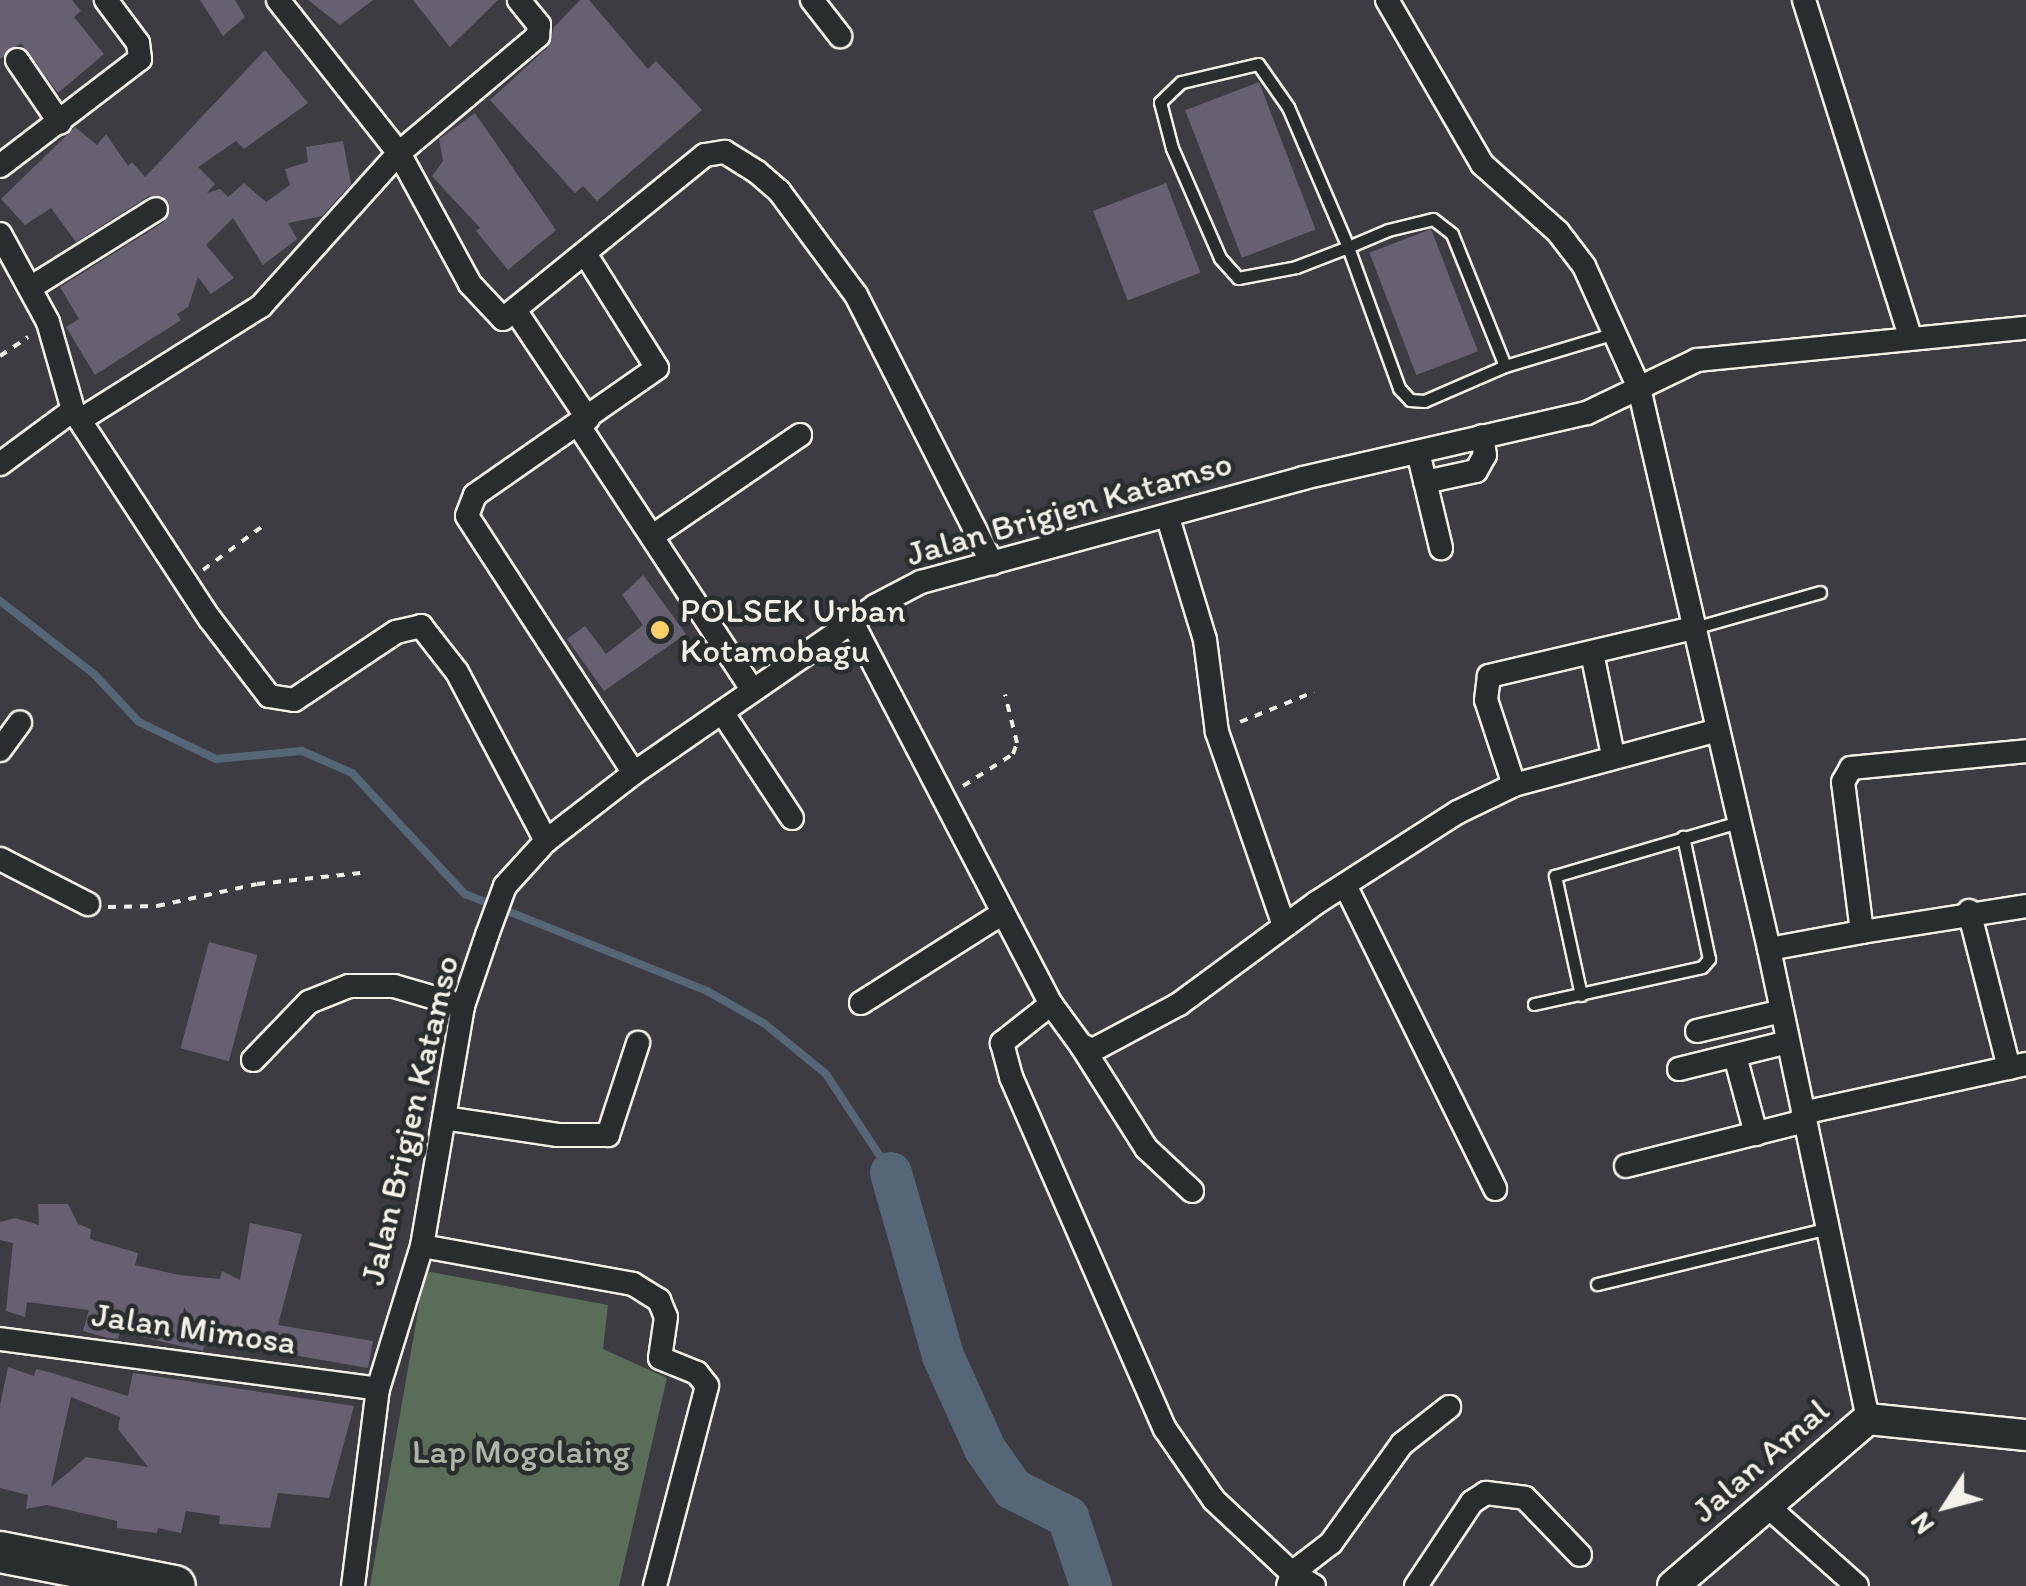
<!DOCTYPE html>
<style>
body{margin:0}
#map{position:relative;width:2026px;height:1586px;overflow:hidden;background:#3c3c42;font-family:Itim,sans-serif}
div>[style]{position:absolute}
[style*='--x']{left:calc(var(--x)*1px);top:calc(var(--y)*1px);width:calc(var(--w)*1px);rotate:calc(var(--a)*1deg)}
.green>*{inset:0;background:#596d58}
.stream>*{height:8px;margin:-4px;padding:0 4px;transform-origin:4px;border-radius:4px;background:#567}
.river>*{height:42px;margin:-21px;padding:0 21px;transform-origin:21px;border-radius:21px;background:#567}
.building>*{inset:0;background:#676071;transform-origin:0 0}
.path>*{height:4px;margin-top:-2px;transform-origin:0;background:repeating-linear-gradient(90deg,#f4f1e8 0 8px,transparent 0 16px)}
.roads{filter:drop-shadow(2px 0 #f4f1e8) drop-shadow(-2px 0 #f4f1e8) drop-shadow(0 2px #f4f1e8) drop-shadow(0 -2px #f4f1e8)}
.service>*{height:11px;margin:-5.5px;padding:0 5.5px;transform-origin:5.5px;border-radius:5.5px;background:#2a2d2e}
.minor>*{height:22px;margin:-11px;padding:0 11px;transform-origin:11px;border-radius:11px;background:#2a2d2e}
.tertiary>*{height:30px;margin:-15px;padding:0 15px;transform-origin:15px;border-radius:15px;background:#2a2d2e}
.trunk>*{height:40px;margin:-20px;padding:0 20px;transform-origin:20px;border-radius:20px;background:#2a2d2e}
.dots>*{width:28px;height:28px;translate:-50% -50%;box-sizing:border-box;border:5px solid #2a2d2e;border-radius:50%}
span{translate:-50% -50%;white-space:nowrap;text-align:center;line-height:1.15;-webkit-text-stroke:9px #2a2d2e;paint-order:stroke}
.street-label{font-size:35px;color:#f4f1e8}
.poi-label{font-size:35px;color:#f4f1e8}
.left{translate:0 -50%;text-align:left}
.park-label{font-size:35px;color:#aeb6a7}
.north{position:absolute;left:1896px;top:1456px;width:100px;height:100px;-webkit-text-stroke:8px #2a2d2e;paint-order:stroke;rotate:234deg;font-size:28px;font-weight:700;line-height:40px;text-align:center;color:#f4f1e8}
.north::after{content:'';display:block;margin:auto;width:35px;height:45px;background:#f4f1e8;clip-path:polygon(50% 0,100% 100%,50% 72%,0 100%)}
</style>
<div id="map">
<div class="green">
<i style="clip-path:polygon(425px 1271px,608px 1305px,603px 1349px,667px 1378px,619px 1586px,370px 1586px)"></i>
</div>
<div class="stream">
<i style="--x:0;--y:601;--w:120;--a:37.9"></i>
<i style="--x:95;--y:675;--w:64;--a:46.9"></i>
<i style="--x:139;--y:722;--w:85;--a:25.7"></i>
<i style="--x:216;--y:759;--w:86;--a:-5.3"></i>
<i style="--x:302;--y:751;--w:55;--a:23.7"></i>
<i style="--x:352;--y:773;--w:166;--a:47"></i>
<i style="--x:465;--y:894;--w:261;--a:21.8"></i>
<i style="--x:707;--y:991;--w:67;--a:29.6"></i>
<i style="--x:765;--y:1024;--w:79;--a:39.3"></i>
<i style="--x:826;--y:1074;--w:118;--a:56.7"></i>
</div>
<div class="river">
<i style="--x:891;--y:1173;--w:190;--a:74.1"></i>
<i style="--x:943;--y:1356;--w:102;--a:65.7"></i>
<i style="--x:985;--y:1449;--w:49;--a:55"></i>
<i style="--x:1013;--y:1489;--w:62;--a:27"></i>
<i style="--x:1068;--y:1517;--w:73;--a:71.6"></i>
</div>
<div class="building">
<i style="clip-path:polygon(0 0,72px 0,81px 11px,74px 17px,104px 54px,58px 93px,21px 43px,0 59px)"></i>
<i style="clip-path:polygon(200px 0,235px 0,245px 17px,223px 36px)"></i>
<i style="clip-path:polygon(308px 0,373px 0,340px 25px)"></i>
<i style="clip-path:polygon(413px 0,498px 0,450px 47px)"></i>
<i style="clip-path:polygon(580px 0,589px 0,648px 69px,656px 61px,702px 110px,597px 201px,583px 186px,575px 193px,490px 100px,548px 47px,554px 27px)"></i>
<i style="clip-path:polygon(265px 50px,308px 103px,244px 149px,236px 141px,198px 167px,215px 184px,207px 193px,220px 189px,228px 197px,244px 183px,266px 202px,290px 185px,285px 169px,308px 162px,306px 147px,343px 141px,351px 184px,322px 216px,288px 223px,297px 239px,263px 265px,233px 218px,206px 245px,234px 278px,211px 294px,198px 277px,188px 307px,177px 314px,181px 320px,95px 375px,66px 327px,79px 319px,60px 287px,164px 222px,169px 202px,149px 196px,76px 242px,51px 208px,25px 225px,1px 199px,75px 127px,97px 145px,106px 134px,128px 166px,132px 162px,145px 177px)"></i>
<i style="left:1259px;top:82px;width:158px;height:79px;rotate:69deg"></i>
<i style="clip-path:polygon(475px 113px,556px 230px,508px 270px,476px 231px,480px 228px,432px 176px,443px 161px,439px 139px)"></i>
<i style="left:1166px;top:183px;width:96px;height:78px;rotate:69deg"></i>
<i style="left:1431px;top:229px;width:131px;height:66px;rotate:69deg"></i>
<i style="clip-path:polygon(643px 575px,686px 634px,604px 691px,567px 639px,585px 626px,606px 654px,643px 625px,622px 595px)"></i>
<i style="left:209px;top:942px;width:50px;height:110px;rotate:15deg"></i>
<i style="clip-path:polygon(38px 1204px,68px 1204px,78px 1224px,91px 1229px,90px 1239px,138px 1253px,135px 1265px,179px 1275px,220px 1279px,222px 1271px,240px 1280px,250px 1223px,302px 1234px,278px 1325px,373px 1341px,368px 1368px,206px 1340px,203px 1351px,120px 1332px,118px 1339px,108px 1338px,83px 1331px,89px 1310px,27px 1302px,25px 1317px,6px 1311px,13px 1243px,0 1240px,0 1222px,15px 1218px,39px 1225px)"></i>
<i style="clip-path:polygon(evenodd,8px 1367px,34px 1376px,36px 1369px,52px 1373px,128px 1396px,133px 1373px,354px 1406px,329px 1498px,278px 1493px,270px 1528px,219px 1524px,220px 1516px,186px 1511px,181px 1533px,158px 1528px,157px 1533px,117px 1528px,117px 1521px,47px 1505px,26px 1509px,28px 1495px,0 1488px,0 1405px,8px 1367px,71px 1397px,120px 1417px,118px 1429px,148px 1467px,86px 1457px,51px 1487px,71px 1397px)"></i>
</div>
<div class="path">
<i style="--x:0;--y:356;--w:34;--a:-34"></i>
<i style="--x:203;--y:570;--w:76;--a:-36.4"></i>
<i style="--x:1240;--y:722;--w:80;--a:-22.1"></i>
<i style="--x:963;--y:786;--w:59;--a:-32.6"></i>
<i style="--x:1013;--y:754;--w:12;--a:-70"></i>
<i style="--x:1017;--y:743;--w:50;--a:-103.8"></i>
<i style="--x:108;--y:907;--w:49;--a:-1.2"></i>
<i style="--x:157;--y:906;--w:102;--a:-12.4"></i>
<i style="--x:257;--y:884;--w:104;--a:-6.1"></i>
</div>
<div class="roads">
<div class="service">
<i style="--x:1505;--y:366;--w:88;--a:156.6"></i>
<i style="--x:1424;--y:401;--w:14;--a:-176"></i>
<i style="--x:1410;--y:400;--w:16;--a:-133"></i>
<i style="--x:1399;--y:388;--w:150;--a:-109.9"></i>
<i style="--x:1348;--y:247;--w:152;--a:-113.2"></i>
<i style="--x:1288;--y:107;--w:52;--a:-124.9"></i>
<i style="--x:1258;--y:64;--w:79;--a:166.8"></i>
<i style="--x:1181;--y:82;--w:29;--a:136"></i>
<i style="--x:1160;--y:102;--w:48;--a:75.4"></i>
<i style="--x:1172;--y:148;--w:120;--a:66.4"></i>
<i style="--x:1220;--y:258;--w:27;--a:48"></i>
<i style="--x:1238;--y:278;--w:59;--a:-10.7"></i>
<i style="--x:1296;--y:267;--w:56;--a:-21"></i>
<i style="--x:1348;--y:247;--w:43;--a:-23"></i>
<i style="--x:1388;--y:230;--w:46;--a:-13.7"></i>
<i style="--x:1433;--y:219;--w:24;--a:38"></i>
<i style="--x:1452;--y:234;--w:142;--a:68.1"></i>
<i style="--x:1505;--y:366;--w:115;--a:-16.7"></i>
<i style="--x:1694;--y:628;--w:131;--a:-15.9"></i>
<i style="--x:1581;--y:995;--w:122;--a:-102.3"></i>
<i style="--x:1555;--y:876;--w:192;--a:-16.4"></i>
<i style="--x:1534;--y:1004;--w:172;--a:-12.4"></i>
<i style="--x:1702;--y:967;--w:11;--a:-49"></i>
<i style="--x:1709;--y:959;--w:125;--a:-102"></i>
<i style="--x:1597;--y:1284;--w:238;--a:-13.6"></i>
</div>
<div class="minor">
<i style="--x:278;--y:0;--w:195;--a:51.7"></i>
<i style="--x:399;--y:153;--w:149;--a:61.5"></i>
<i style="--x:470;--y:284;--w:48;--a:46.7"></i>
<i style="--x:503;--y:319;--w:260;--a:-39.1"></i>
<i style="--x:705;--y:155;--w:20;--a:-9"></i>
<i style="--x:725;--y:152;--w:38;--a:32"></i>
<i style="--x:757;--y:172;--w:29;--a:41"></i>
<i style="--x:779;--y:191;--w:129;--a:53.5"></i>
<i style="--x:856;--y:295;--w:301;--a:63.1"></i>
<i style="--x:812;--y:0;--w:46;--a:52.1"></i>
<i style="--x:1387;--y:0;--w:190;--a:59.9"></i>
<i style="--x:1482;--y:164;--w:102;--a:41.8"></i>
<i style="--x:1558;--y:232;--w:43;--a:52.6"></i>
<i style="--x:1584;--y:266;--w:134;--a:65.7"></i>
<i style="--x:1639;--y:388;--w:576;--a:76.95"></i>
<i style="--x:1769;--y:949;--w:480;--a:78.1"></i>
<i style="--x:1804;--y:0;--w:353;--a:72.5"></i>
<i style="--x:17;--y:60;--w:76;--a:55.7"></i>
<i style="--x:0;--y:166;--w:176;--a:-37.4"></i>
<i style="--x:140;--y:59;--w:16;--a:-97"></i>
<i style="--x:138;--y:43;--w:54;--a:-126.7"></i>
<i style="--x:0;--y:234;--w:100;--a:61.4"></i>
<i style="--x:48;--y:322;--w:91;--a:74.1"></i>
<i style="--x:73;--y:410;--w:250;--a:56.8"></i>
<i style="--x:210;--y:619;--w:97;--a:52.5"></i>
<i style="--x:269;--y:696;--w:25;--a:9"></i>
<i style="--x:294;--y:700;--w:123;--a:-33.7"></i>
<i style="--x:396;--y:632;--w:26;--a:-13"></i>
<i style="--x:421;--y:626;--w:58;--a:52"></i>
<i style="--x:457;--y:672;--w:191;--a:62.2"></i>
<i style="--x:586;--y:255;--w:133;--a:57.9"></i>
<i style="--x:657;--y:368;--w:222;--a:145.1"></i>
<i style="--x:475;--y:495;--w:22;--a:111"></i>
<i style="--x:467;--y:516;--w:306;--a:57"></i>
<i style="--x:33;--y:286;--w:145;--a:-32"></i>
<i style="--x:515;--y:310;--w:131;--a:56.2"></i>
<i style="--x:80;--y:420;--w:214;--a:-32.2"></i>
<i style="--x:261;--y:306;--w:206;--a:-48"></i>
<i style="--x:399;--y:153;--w:182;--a:-40.1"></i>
<i style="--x:538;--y:36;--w:11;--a:-85"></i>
<i style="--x:539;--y:25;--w:32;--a:-129"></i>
<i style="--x:579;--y:426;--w:315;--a:56.7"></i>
<i style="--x:1418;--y:452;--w:99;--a:76.5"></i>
<i style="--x:0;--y:464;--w:91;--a:-36.5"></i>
<i style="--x:1425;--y:482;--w:52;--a:-12.2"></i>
<i style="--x:1476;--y:471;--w:18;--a:-61"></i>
<i style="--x:1485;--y:455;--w:19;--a:-99"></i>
<i style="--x:1168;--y:518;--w:127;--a:73.1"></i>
<i style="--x:1205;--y:640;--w:93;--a:82.6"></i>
<i style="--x:1217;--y:732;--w:204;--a:70.9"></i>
<i style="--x:654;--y:535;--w:177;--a:-34.4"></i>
<i style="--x:852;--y:622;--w:431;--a:62.5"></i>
<i style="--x:1051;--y:1004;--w:51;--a:53.8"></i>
<i style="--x:1081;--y:1045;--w:13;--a:23"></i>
<i style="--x:1093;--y:1050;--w:98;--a:-28.1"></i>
<i style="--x:1179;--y:1004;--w:170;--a:-36.4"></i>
<i style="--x:1316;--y:903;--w:169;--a:-32.7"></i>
<i style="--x:1458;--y:812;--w:62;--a:-25.7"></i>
<i style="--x:1514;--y:785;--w:211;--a:-15.1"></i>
<i style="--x:1592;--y:653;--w:104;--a:78.4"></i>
<i style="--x:722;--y:712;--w:127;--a:56.6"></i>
<i style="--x:0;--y:750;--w:34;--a:-54"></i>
<i style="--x:1514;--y:785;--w:89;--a:-108.2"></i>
<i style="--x:1486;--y:700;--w:24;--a:-83"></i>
<i style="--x:1489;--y:676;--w:211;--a:-13.2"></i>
<i style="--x:0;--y:859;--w:99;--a:27.1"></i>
<i style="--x:1345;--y:885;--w:339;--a:63.7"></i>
<i style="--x:1969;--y:911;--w:162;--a:75.7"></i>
<i style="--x:1862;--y:932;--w:166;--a:-9"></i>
<i style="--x:1769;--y:949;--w:95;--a:-10.4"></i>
<i style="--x:1862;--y:932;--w:151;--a:-97.2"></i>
<i style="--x:1843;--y:782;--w:16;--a:-60"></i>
<i style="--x:1851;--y:768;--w:176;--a:-5.5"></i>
<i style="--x:861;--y:1003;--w:168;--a:-32.4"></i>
<i style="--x:1051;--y:1004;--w:63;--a:141.5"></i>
<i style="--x:1002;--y:1043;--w:35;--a:75"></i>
<i style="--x:1011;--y:1077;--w:384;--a:66.4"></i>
<i style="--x:1165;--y:1429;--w:86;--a:55.4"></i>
<i style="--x:1214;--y:1500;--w:107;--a:43.1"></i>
<i style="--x:1292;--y:1573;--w:14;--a:107"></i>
<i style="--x:1697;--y:1031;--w:87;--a:-13.2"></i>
<i style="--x:1081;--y:1045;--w:122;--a:57.7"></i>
<i style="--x:1146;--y:1148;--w:63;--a:43.1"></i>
<i style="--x:1735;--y:1056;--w:81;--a:74.9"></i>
<i style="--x:253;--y:1060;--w:81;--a:-46"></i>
<i style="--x:309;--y:1002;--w:43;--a:-21.8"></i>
<i style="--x:349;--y:986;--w:45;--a:0"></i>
<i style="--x:394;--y:986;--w:72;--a:16.2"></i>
<i style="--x:1679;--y:1069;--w:112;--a:-13.9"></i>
<i style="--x:1803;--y:1113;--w:228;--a:-12.4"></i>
<i style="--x:444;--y:1118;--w:115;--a:8.5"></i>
<i style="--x:558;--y:1135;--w:50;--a:0"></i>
<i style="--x:608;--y:1135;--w:97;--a:-71.9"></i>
<i style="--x:1626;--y:1166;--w:185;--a:-14.1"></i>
<i style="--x:422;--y:1246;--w:214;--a:10.2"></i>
<i style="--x:633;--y:1284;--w:31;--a:32"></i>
<i style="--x:659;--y:1300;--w:18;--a:68"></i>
<i style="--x:666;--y:1317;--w:41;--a:98.3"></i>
<i style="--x:660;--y:1358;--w:40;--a:22"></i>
<i style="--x:697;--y:1373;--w:16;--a:52"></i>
<i style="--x:707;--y:1386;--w:207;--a:104.6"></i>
<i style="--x:0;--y:1339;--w:381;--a:7.5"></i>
<i style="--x:1765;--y:1504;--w:123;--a:41.7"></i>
<i style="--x:353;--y:1586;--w:199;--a:-82.8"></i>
<i style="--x:378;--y:1389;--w:150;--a:-72.9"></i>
<i style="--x:422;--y:1246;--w:243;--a:-80.3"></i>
<i style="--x:463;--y:1006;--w:75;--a:-71.3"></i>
<i style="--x:487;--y:935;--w:52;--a:-69.8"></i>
<i style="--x:505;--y:886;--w:61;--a:-47.7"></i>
<i style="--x:546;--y:841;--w:111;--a:-37.7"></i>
<i style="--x:634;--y:773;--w:293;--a:-34.7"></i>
<i style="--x:875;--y:606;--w:52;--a:-27.6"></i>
<i style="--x:921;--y:582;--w:396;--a:-15.2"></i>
<i style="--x:1303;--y:478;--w:291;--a:-12.9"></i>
<i style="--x:1587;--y:413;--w:122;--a:-25.7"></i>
<i style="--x:1697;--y:360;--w:331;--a:-5.6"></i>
<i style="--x:1314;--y:1586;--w:26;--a:-149"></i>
<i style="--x:1292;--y:1573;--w:49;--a:-37.6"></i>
<i style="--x:1331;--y:1543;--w:122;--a:-54.4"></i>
<i style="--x:1402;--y:1444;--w:60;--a:-38.2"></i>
<i style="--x:1416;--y:1586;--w:101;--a:-56.3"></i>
<i style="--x:1472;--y:1502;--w:17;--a:-33"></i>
<i style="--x:1486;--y:1493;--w:39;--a:7"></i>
<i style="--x:1525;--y:1498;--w:79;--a:46"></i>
</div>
<div class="tertiary">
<i style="--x:1673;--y:1586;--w:257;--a:-40.6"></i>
<i style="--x:1868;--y:1419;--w:159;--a:5.8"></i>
</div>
<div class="trunk">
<i style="--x:0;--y:1552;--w:178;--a:11"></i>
</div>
</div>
<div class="dots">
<i style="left:660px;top:630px;background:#ffd166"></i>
</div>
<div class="street-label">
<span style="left:1069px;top:508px;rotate:-16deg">Jalan Brigjen Katamso</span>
<span style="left:409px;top:1120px;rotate:-77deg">Jalan Brigjen Katamso</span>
<span style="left:194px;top:1328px;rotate:8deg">Jalan Mimosa</span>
<span style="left:1760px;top:1460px;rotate:-41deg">Jalan Amal</span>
</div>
<div class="poi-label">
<span class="left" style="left:680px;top:630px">POLSEK Urban<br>Kotamobagu</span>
</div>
<div class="park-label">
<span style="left:521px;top:1451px">Lap Mogolaing</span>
</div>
<div class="north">N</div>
</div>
